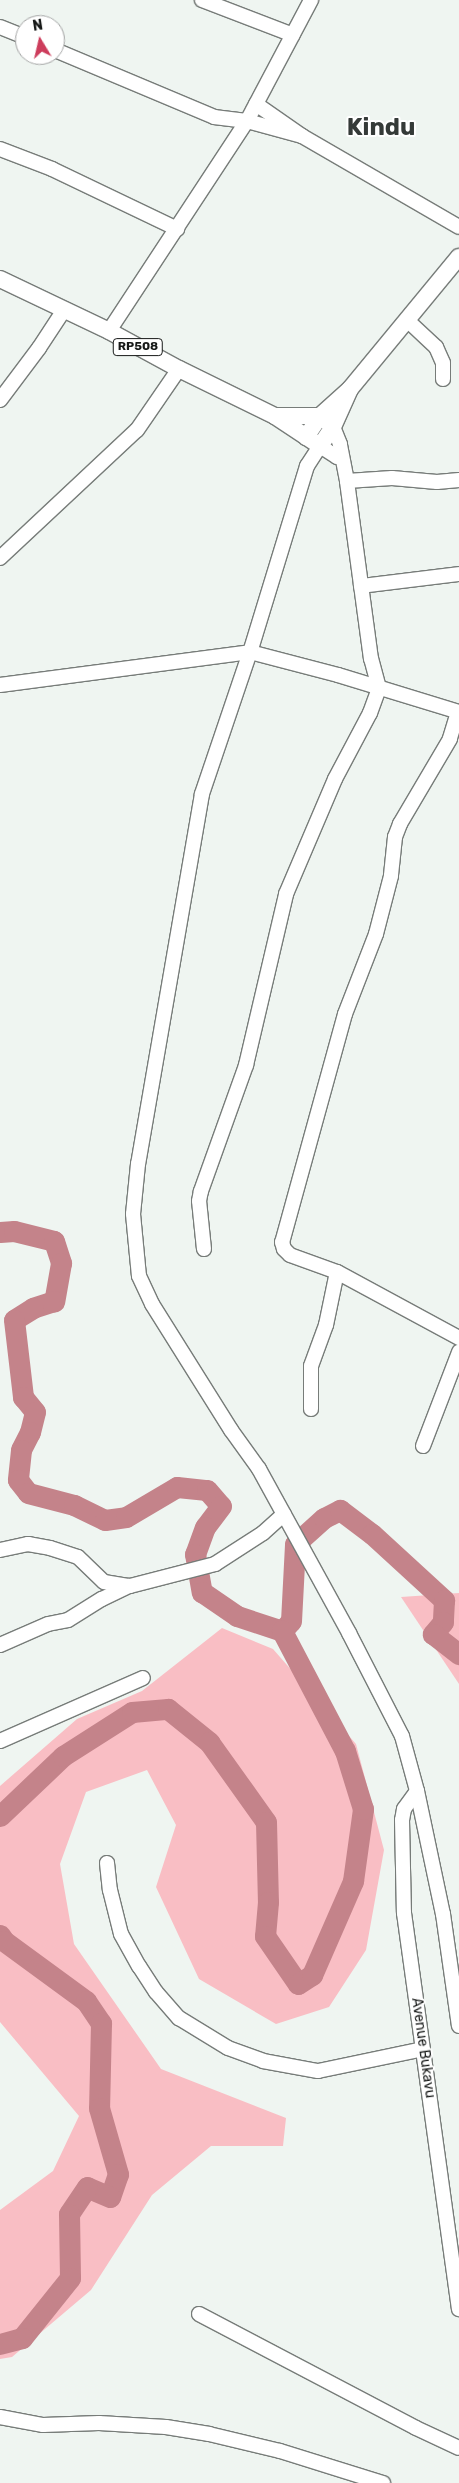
<!DOCTYPE html>
<style>
body{margin:0}
#map{position:relative;width:459px;height:2483px;overflow:hidden;background:#eff5f1;font-family:Rubik,sans-serif}
div>[style]{position:absolute}
[style*='--x']{left:calc(var(--x)*1px);top:calc(var(--y)*1px);width:calc(var(--w)*1px);rotate:calc(var(--a)*1deg)}
.green>*{inset:0;background:#f9bec4}
.river>*{height:21px;margin:-10.5px;padding:0 10.5px;transform-origin:10.5px;border-radius:10.5px;background:#c4838a}
.roads{filter:drop-shadow(1px 0 #777c79) drop-shadow(-1px 0 #777c79) drop-shadow(0 1px #777c79) drop-shadow(0 -1px #777c79)}
.minor>*{height:14px;margin:-7px;padding:0 7px;transform-origin:7px;border-radius:7px;background:#fff}
.major>*{height:16px;margin:-8px;padding:0 8px;transform-origin:8px;border-radius:8px;background:#fff}
span{translate:-50% -50%;white-space:nowrap;text-align:center;line-height:1.15;-webkit-text-stroke:4px #fff;paint-order:stroke}
.shield-label span{padding:1px 4px;background:#fff;border:1px solid;border-radius:4px;-webkit-text-stroke-width:0}
.shield-label{font-size:12px;color:#171918;font-weight:700}
.street-label{font-size:14px;color:#171918}
.town-label{font-size:24px;color:#353a38;font-weight:700}
.north{position:absolute;left:15px;top:15px;width:50px;height:50px;box-sizing:border-box;background:#fff;border:1px solid #a2a3a3;border-radius:50%;rotate:351deg;font-size:14px;font-weight:700;line-height:20px;text-align:center;color:#171918}
.north::after{content:'';display:block;margin:auto;width:18px;height:22px;background:#cd3d5c;clip-path:polygon(50% 0,100% 100%,50% 72%,0 100%)}
</style>
<div id="map">
<div class="green">
<i style="clip-path:polygon(459px 1593px,459px 1684px,401px 1597px)"></i>
<i style="clip-path:polygon(222px 1628px,273px 1649px,356px 1744px,384px 1850px,366px 1950px,329px 2007px,276px 2024px,199px 1979px,156px 1887px,176px 1825px,147px 1770px,86px 1792px,60px 1864px,74px 1944px,161px 2069px,286px 2118px,283px 2146px,211px 2146px,152px 2195px,91px 2290px,12px 2357px,0 2359px,0 2210px,53px 2171px,79px 2116px,0 2022px,0 1786px,77px 1719px,142px 1691px)"></i>
</div>
<div class="river">
<i style="--x:0;--y:1232;--w:14;--a:-4"></i>
<i style="--x:14;--y:1231;--w:41;--a:14"></i>
<i style="--x:54;--y:1241;--w:23;--a:72"></i>
<i style="--x:61;--y:1263;--w:39;--a:100"></i>
<i style="--x:54;--y:1301;--w:22;--a:162"></i>
<i style="--x:33;--y:1308;--w:22;--a:148"></i>
<i style="--x:14;--y:1320;--w:78;--a:83.3"></i>
<i style="--x:23;--y:1397;--w:19;--a:51"></i>
<i style="--x:35;--y:1412;--w:21;--a:104"></i>
<i style="--x:30;--y:1432;--w:20;--a:117"></i>
<i style="--x:21;--y:1450;--w:30;--a:96"></i>
<i style="--x:18;--y:1480;--w:16;--a:52"></i>
<i style="--x:28;--y:1493;--w:48;--a:14.6"></i>
<i style="--x:74;--y:1505;--w:34;--a:26"></i>
<i style="--x:105;--y:1520;--w:21;--a:-8"></i>
<i style="--x:126;--y:1517;--w:59;--a:-30.5"></i>
<i style="--x:177;--y:1487;--w:30;--a:6"></i>
<i style="--x:207;--y:1490;--w:21;--a:49"></i>
<i style="--x:221;--y:1506;--w:26;--a:127"></i>
<i style="--x:205;--y:1527;--w:29;--a:110"></i>
<i style="--x:195;--y:1554;--w:39;--a:80"></i>
<i style="--x:202;--y:1592;--w:42;--a:34.4"></i>
<i style="--x:237;--y:1616;--w:47;--a:18.4"></i>
<i style="--x:282;--y:1631;--w:13;--a:-48"></i>
<i style="--x:291;--y:1621;--w:77;--a:-87"></i>
<i style="--x:295;--y:1544;--w:39;--a:-42"></i>
<i style="--x:324;--y:1518;--w:18;--a:-27"></i>
<i style="--x:340;--y:1510;--w:40;--a:37"></i>
<i style="--x:372;--y:1534;--w:98;--a:42.5"></i>
<i style="--x:444;--y:1600;--w:22;--a:93"></i>
<i style="--x:443;--y:1622;--w:16;--a:130"></i>
<i style="--x:433;--y:1634;--w:33;--a:38"></i>
<i style="--x:0;--y:1816;--w:87;--a:-43.6"></i>
<i style="--x:63;--y:1756;--w:82;--a:-32.5"></i>
<i style="--x:132;--y:1712;--w:36;--a:-5"></i>
<i style="--x:168;--y:1709;--w:53;--a:38.8"></i>
<i style="--x:209;--y:1742;--w:98;--a:54.5"></i>
<i style="--x:266;--y:1822;--w:80;--a:88.6"></i>
<i style="--x:268;--y:1902;--w:34;--a:95"></i>
<i style="--x:265;--y:1936;--w:58;--a:55.5"></i>
<i style="--x:298;--y:1984;--w:17;--a:-33"></i>
<i style="--x:312;--y:1975;--w:103;--a:-66.4"></i>
<i style="--x:353;--y:1881;--w:73;--a:-82.1"></i>
<i style="--x:363;--y:1809;--w:61;--a:-107.2"></i>
<i style="--x:345;--y:1751;--w:136;--a:-117.7"></i>
<i style="--x:0;--y:1935;--w:7;--a:56"></i>
<i style="--x:4;--y:1941;--w:102;--a:36.2"></i>
<i style="--x:86;--y:2001;--w:27;--a:56"></i>
<i style="--x:101;--y:2023;--w:85;--a:91.3"></i>
<i style="--x:99;--y:2108;--w:69;--a:73.9"></i>
<i style="--x:118;--y:2174;--w:24;--a:109"></i>
<i style="--x:110;--y:2197;--w:25;--a:-157"></i>
<i style="--x:87;--y:2187;--w:32;--a:124"></i>
<i style="--x:69;--y:2214;--w:64;--a:89.1"></i>
<i style="--x:70;--y:2278;--w:77;--a:128.7"></i>
<i style="--x:22;--y:2338;--w:23;--a:165"></i>
</div>
<div class="roads">
<div class="minor">
<i style="--x:202;--y:0;--w:97;--a:21"></i>
<i style="--x:0;--y:27;--w:27;--a:22"></i>
<i style="--x:55;--y:50;--w:173;--a:22.8"></i>
<i style="--x:214;--y:117;--w:33;--a:7"></i>
<i style="--x:247;--y:121;--w:57;--a:15.3"></i>
<i style="--x:256;--y:104;--w:56;--a:34.8"></i>
<i style="--x:302;--y:136;--w:181;--a:30.1"></i>
<i style="--x:0;--y:149;--w:56;--a:21"></i>
<i style="--x:52;--y:169;--w:139;--a:25.6"></i>
<i style="--x:407;--y:320;--w:40;--a:43"></i>
<i style="--x:436;--y:347;--w:17;--a:66"></i>
<i style="--x:443;--y:363;--w:16;--a:90"></i>
<i style="--x:109;--y:331;--w:251;--a:-56.7"></i>
<i style="--x:247;--y:121;--w:137;--a:-62.1"></i>
<i style="--x:0;--y:400;--w:65;--a:-53.1"></i>
<i style="--x:39;--y:348;--w:45;--a:-56.7"></i>
<i style="--x:342;--y:457;--w:5;--a:180"></i>
<i style="--x:337;--y:457;--w:20;--a:-147"></i>
<i style="--x:320;--y:446;--w:24;--a:123"></i>
<i style="--x:307;--y:466;--w:195;--a:107"></i>
<i style="--x:250;--y:652;--w:150;--a:108.7"></i>
<i style="--x:202;--y:794;--w:375;--a:99.8"></i>
<i style="--x:138;--y:1164;--w:50;--a:95.7"></i>
<i style="--x:133;--y:1214;--w:62;--a:84.5"></i>
<i style="--x:139;--y:1276;--w:31;--a:65"></i>
<i style="--x:152;--y:1304;--w:149;--a:57.9"></i>
<i style="--x:231;--y:1430;--w:48;--a:54.3"></i>
<i style="--x:259;--y:1469;--w:187;--a:61.2"></i>
<i style="--x:349;--y:1633;--w:116;--a:62.8"></i>
<i style="--x:402;--y:1736;--w:57;--a:74.7"></i>
<i style="--x:417;--y:1791;--w:126;--a:78.1"></i>
<i style="--x:443;--y:1914;--w:113;--a:81.9"></i>
<i style="--x:347;--y:481;--w:45;--a:-3.8"></i>
<i style="--x:392;--y:478;--w:45;--a:5.1"></i>
<i style="--x:437;--y:482;--w:22;--a:-5"></i>
<i style="--x:0;--y:558;--w:187;--a:-43.1"></i>
<i style="--x:137;--y:430;--w:74;--a:-55.5"></i>
<i style="--x:361;--y:586;--w:99;--a:-7"></i>
<i style="--x:0;--y:685;--w:252;--a:-7.5"></i>
<i style="--x:250;--y:652;--w:91;--a:14.6"></i>
<i style="--x:338;--y:675;--w:127;--a:17"></i>
<i style="--x:458;--y:712;--w:28;--a:107"></i>
<i style="--x:450;--y:739;--w:99;--a:120.5"></i>
<i style="--x:400;--y:824;--w:14;--a:111"></i>
<i style="--x:395;--y:837;--w:39;--a:96"></i>
<i style="--x:391;--y:876;--w:60;--a:104.5"></i>
<i style="--x:376;--y:934;--w:86;--a:111.2"></i>
<i style="--x:345;--y:1014;--w:237;--a:105.4"></i>
<i style="--x:282;--y:1242;--w:7;--a:74"></i>
<i style="--x:284;--y:1249;--w:8;--a:45"></i>
<i style="--x:290;--y:1255;--w:50;--a:19.9"></i>
<i style="--x:337;--y:1272;--w:139;--a:28.4"></i>
<i style="--x:204;--y:1249;--w:48;--a:-95.9"></i>
<i style="--x:199;--y:1201;--w:10;--a:-79"></i>
<i style="--x:201;--y:1191;--w:134;--a:-70.3"></i>
<i style="--x:246;--y:1065;--w:176;--a:-76.8"></i>
<i style="--x:286;--y:894;--w:125;--a:-66.9"></i>
<i style="--x:335;--y:779;--w:75;--a:-62.1"></i>
<i style="--x:370;--y:713;--w:27;--a:-70"></i>
<i style="--x:379;--y:688;--w:30;--a:-105"></i>
<i style="--x:371;--y:659;--w:180;--a:-97.7"></i>
<i style="--x:347;--y:481;--w:38;--a:-101"></i>
<i style="--x:340;--y:444;--w:18;--a:-112"></i>
<i style="--x:311;--y:1409;--w:43;--a:-90"></i>
<i style="--x:311;--y:1366;--w:44;--a:-69.9"></i>
<i style="--x:326;--y:1325;--w:54;--a:-78.3"></i>
<i style="--x:423;--y:1446;--w:101;--a:-69"></i>
<i style="--x:0;--y:1550;--w:29;--a:-12"></i>
<i style="--x:28;--y:1544;--w:22;--a:10"></i>
<i style="--x:50;--y:1548;--w:29;--a:18"></i>
<i style="--x:78;--y:1557;--w:36;--a:44"></i>
<i style="--x:104;--y:1582;--w:26;--a:9"></i>
<i style="--x:130;--y:1586;--w:88;--a:-14.5"></i>
<i style="--x:215;--y:1564;--w:57;--a:-32.9"></i>
<i style="--x:263;--y:1533;--w:28;--a:-42"></i>
<i style="--x:0;--y:1645;--w:52;--a:-23.6"></i>
<i style="--x:48;--y:1624;--w:20;--a:-11"></i>
<i style="--x:68;--y:1620;--w:40;--a:-32"></i>
<i style="--x:102;--y:1599;--w:30;--a:-26"></i>
<i style="--x:0;--y:1741;--w:156;--a:-23.8"></i>
<i style="--x:417;--y:1791;--w:22;--a:126"></i>
<i style="--x:404;--y:1809;--w:11;--a:100"></i>
<i style="--x:402;--y:1820;--w:93;--a:88.8"></i>
<i style="--x:404;--y:1913;--w:400;--a:82.1"></i>
<i style="--x:107;--y:1863;--w:27;--a:84"></i>
<i style="--x:110;--y:1890;--w:45;--a:76"></i>
<i style="--x:121;--y:1934;--w:37;--a:61"></i>
<i style="--x:139;--y:1966;--w:31;--a:57"></i>
<i style="--x:156;--y:1992;--w:35;--a:49"></i>
<i style="--x:179;--y:2018;--w:57;--a:31.5"></i>
<i style="--x:228;--y:2048;--w:37;--a:20"></i>
<i style="--x:263;--y:2061;--w:56;--a:10.3"></i>
<i style="--x:318;--y:2071;--w:107;--a:-11.8"></i>
<i style="--x:199;--y:2314;--w:245;--a:27.7"></i>
<i style="--x:416;--y:2428;--w:47;--a:24.9"></i>
<i style="--x:0;--y:2417;--w:44;--a:10.5"></i>
<i style="--x:43;--y:2425;--w:56;--a:-2"></i>
<i style="--x:99;--y:2423;--w:67;--a:3.4"></i>
<i style="--x:166;--y:2427;--w:44;--a:9.2"></i>
<i style="--x:209;--y:2434;--w:73;--a:13.5"></i>
<i style="--x:280;--y:2451;--w:108;--a:17.3"></i>
</div>
<div class="major">
<i style="--x:0;--y:279;--w:121;--a:25.5"></i>
<i style="--x:109;--y:331;--w:80;--a:28.5"></i>
<i style="--x:179;--y:369;--w:107;--a:26.1"></i>
<i style="--x:275;--y:416;--w:54;--a:33.7"></i>
<i style="--x:320;--y:446;--w:23;--a:-56"></i>
<i style="--x:333;--y:427;--w:42;--a:-65.9"></i>
<i style="--x:275;--y:416;--w:45;--a:0"></i>
<i style="--x:320;--y:416;--w:8;--a:40"></i>
<i style="--x:306;--y:437;--w:25;--a:-56"></i>
<i style="--x:320;--y:416;--w:40;--a:-42"></i>
<i style="--x:350;--y:389;--w:171;--a:-50.5"></i>
</div>
</div>
<div class="shield-label">
<span style="left:138px;top:347px">RP508</span>
</div>
<div class="street-label">
<span style="left:423px;top:2048px;rotate:82deg">Avenue Bukavu</span>
</div>
<div class="town-label">
<span style="left:381px;top:128px">Kindu</span>
</div>
<div class="north">N</div>
</div>
